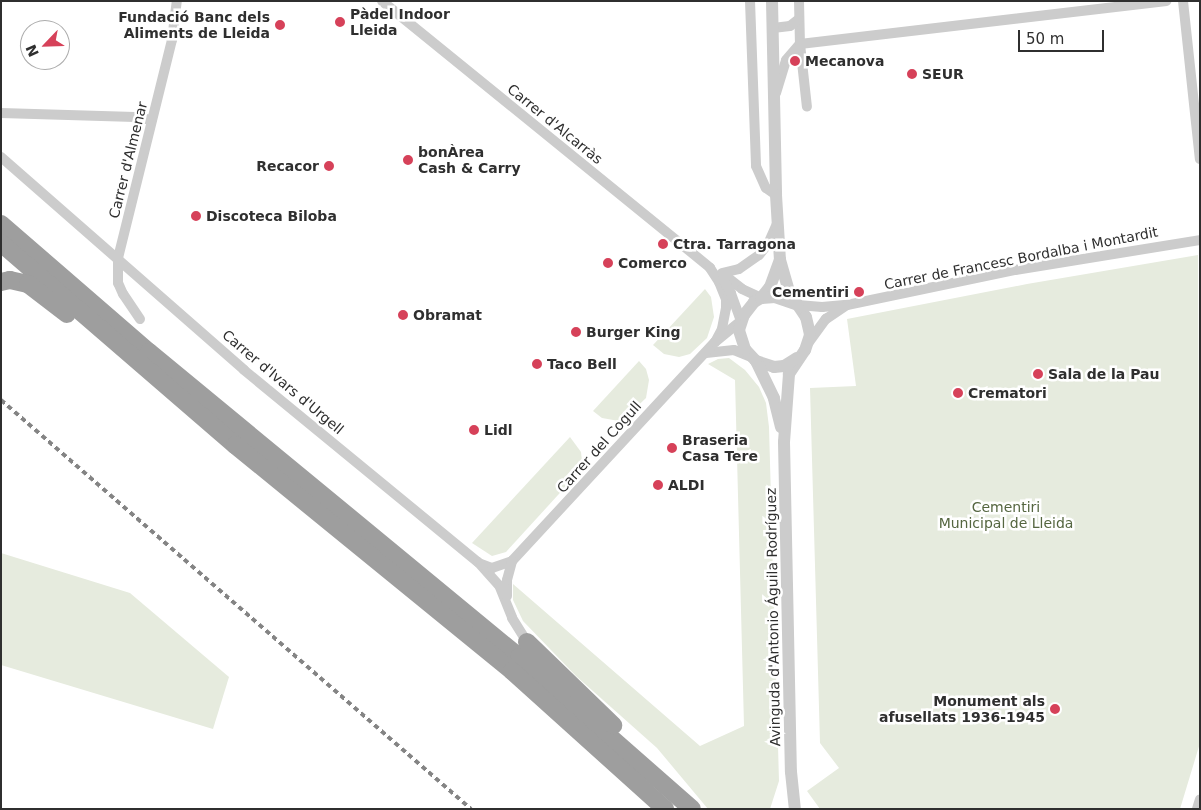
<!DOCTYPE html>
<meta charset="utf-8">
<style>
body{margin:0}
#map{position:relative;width:1201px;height:810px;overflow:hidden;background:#fff;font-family:"DejaVu Sans",sans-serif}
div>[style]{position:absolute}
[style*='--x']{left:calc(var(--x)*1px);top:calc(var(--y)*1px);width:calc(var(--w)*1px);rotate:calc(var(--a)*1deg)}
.green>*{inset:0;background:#e6ebde}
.minor>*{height:10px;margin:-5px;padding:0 5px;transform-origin:5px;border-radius:5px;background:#ccc}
.tertiary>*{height:12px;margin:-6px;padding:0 6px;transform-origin:6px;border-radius:6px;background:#ccc}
.trunk>*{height:18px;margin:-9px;padding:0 9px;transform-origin:9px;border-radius:9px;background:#9e9e9e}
.rail>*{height:4px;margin-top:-2px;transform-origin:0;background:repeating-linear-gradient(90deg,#848484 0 5px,transparent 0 9px)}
.dots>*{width:14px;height:14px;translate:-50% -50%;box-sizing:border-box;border:2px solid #fff;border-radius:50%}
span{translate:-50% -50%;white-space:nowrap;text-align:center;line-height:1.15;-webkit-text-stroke:5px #fff;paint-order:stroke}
.poi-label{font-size:14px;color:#2f2f2f;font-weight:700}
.left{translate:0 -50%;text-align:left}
.right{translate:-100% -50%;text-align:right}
.street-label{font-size:14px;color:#2f2f2f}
.park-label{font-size:14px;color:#556640}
.frame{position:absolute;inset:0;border:2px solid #2f2f2f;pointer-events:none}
.north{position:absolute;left:20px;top:20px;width:50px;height:50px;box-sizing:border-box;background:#fff;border:1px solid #acacac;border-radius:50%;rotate:246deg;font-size:14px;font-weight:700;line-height:20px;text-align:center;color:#2f2f2f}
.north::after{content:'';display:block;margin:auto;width:18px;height:22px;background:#d64159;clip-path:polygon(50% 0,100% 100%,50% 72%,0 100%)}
.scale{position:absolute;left:1018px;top:30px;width:86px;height:22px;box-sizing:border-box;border:2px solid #2f2f2f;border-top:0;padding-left:6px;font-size:15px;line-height:18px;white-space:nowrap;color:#2f2f2f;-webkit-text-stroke:4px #fff;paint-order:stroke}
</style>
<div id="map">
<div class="green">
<i style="clip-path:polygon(1198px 255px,1200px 743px,1180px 809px,820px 809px,807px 791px,839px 768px,820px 743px,810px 388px,856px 386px,847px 319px,1027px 284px)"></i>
<i style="clip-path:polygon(705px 289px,711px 297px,714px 317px,707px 338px,690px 354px,679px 357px,664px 354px,653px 345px)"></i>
<i style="clip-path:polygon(729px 358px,745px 370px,759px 387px,766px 403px,769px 427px,779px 781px,770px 809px,708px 809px,657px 748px,576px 676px,523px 621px,513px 600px,513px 584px,700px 746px,744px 726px,735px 380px,708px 364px,718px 359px)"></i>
<i style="clip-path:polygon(639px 361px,646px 369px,649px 380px,646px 398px,624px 419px,619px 421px,602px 418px,593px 411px)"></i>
<i style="clip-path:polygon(570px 437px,581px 452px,582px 461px,579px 472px,506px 552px,492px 556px,472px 543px)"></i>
<i style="clip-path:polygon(1px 553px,130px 593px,229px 677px,213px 729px,1px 665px)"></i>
</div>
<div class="minor">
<i style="--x:382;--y:1;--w:423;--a:39.1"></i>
<i style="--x:710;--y:268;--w:17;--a:57"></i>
<i style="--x:719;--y:282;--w:18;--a:68"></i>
<i style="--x:726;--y:299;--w:9;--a:90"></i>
<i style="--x:726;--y:308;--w:21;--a:101"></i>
<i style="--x:722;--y:329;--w:15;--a:118"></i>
<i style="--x:750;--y:1;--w:165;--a:87.9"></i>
<i style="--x:756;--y:166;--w:24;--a:66"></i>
<i style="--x:766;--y:188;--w:12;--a:35"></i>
<i style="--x:799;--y:1;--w:43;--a:88.7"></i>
<i style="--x:800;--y:44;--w:63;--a:83.7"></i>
<i style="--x:1183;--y:1;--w:159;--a:83.9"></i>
<i style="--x:773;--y:28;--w:17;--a:-7"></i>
<i style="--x:790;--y:26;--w:11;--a:-38"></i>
<i style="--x:776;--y:93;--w:34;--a:-73"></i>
<i style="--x:786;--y:60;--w:21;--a:-49"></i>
<i style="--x:800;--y:44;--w:369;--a:-6.7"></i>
<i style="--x:1;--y:113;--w:134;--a:1.7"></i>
<i style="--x:135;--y:117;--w:17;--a:10"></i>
<i style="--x:1;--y:157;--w:323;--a:41.2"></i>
<i style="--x:244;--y:370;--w:303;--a:39.4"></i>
<i style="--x:478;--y:562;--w:31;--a:48"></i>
<i style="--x:499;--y:585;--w:35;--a:68"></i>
<i style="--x:512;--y:618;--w:28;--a:58"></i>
<i style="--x:722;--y:273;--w:17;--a:-13"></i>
<i style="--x:739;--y:269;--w:24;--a:-35"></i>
<i style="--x:759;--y:255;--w:14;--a:-51"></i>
<i style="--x:768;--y:244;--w:22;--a:-66"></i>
<i style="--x:723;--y:274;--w:24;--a:38"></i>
<i style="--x:742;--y:289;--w:21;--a:25"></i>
<i style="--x:798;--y:305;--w:24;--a:5"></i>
<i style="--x:822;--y:307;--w:25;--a:-5"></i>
<i style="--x:847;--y:305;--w:172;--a:-11.8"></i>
<i style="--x:1015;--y:270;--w:187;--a:-9.2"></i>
<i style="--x:140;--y:319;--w:30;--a:-124"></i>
<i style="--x:123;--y:294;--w:12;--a:-114"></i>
<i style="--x:118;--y:283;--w:25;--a:-90"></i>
<i style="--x:118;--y:258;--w:225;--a:-76.1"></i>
<i style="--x:172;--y:40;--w:39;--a:-83"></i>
<i style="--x:809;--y:342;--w:29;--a:-54"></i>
<i style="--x:826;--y:319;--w:25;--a:-34"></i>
<i style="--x:706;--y:353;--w:28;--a:-6"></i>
<i style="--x:734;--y:350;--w:18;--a:22"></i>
<i style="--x:481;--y:564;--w:12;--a:20"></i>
<i style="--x:492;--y:568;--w:21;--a:-19"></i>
<i style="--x:512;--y:561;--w:299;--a:-47.2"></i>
<i style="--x:715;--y:342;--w:33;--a:-39"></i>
<i style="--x:741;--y:321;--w:30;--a:-110"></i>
<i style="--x:731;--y:293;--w:13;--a:-122"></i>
<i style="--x:507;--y:596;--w:16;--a:-90"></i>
<i style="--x:507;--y:580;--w:20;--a:-75"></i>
<i style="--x:1197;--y:809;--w:10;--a:-73"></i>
</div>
<div class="tertiary">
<i style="--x:772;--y:1;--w:194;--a:88.8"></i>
<i style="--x:776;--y:195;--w:65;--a:86.5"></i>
<i style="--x:780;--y:260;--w:33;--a:74"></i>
<i style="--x:789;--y:292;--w:30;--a:56"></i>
<i style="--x:806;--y:317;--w:18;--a:77"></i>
<i style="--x:810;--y:335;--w:16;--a:108"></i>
<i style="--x:805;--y:350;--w:29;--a:124"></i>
<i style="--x:789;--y:374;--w:68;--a:94.2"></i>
<i style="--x:784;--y:442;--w:330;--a:88.8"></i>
<i style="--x:791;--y:772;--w:37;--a:84"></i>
<i style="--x:761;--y:298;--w:14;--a:-51"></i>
<i style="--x:770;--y:287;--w:29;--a:-70"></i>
<i style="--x:756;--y:361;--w:19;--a:18"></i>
<i style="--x:774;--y:367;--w:10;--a:-6"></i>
<i style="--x:784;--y:366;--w:15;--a:-32"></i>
<i style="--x:781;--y:427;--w:30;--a:-104"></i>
<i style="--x:774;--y:398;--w:41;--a:-115.9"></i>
<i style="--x:756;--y:361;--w:16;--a:-133"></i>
<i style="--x:745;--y:349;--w:20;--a:-108"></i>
<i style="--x:739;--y:330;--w:16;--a:-72"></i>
<i style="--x:744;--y:315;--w:16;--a:-52"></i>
<i style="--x:754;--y:302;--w:8;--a:-30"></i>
<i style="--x:761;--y:298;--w:14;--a:-4"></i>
<i style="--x:775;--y:297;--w:24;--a:19"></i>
</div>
<div class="trunk">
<i style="--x:1;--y:224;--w:196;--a:40.9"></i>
<i style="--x:149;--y:352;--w:480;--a:39.5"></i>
<i style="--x:519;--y:657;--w:230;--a:41.3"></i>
<i style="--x:1;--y:243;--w:309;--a:40.8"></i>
<i style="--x:235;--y:445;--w:357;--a:39.2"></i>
<i style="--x:512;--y:671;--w:206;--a:42"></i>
<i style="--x:1;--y:282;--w:9;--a:-13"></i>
<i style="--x:10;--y:280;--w:18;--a:13"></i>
<i style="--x:28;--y:284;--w:49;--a:37.6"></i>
<i style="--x:527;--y:642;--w:120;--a:44"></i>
</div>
<div class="rail">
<i style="--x:1;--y:400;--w:623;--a:41.03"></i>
</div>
<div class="dots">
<i style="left:340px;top:22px;background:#d64159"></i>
<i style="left:280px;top:25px;background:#d64159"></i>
<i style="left:795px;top:61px;background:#d64159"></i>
<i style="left:912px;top:74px;background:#d64159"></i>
<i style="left:408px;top:160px;background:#d64159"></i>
<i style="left:329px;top:166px;background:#d64159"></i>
<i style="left:196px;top:216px;background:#d64159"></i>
<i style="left:663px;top:244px;background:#d64159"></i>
<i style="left:608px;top:263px;background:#d64159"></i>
<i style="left:859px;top:292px;background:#d64159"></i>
<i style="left:403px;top:315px;background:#d64159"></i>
<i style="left:576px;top:332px;background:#d64159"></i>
<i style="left:537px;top:364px;background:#d64159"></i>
<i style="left:1038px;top:374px;background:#d64159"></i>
<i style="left:958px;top:393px;background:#d64159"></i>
<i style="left:474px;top:430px;background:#d64159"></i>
<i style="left:672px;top:448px;background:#d64159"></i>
<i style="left:658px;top:485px;background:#d64159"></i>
<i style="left:1055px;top:709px;background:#d64159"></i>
</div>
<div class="poi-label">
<span class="left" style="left:350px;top:22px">Pàdel Indoor<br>Lleida</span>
<span class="right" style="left:270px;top:25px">Fundació Banc dels<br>Aliments de Lleida</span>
<span class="left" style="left:805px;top:61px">Mecanova</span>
<span class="left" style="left:922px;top:74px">SEUR</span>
<span class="left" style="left:418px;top:160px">bonÀrea<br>Cash &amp; Carry</span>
<span class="right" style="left:319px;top:166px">Recacor</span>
<span class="left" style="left:206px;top:216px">Discoteca Biloba</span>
<span class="left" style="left:673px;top:244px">Ctra. Tarragona</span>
<span class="left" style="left:618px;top:263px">Comerco</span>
<span class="right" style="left:849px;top:292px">Cementiri</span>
<span class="left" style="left:413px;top:315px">Obramat</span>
<span class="left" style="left:586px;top:332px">Burger King</span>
<span class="left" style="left:547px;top:364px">Taco Bell</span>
<span class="left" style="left:1048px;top:374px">Sala de la Pau</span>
<span class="left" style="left:968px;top:393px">Crematori</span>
<span class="left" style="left:484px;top:430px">Lidl</span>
<span class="left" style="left:682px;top:448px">Braseria<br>Casa Tere</span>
<span class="left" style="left:668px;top:485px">ALDI</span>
<span class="right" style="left:1045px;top:709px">Monument als<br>afusellats 1936-1945</span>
</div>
<div class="street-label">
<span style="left:555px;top:124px;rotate:39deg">Carrer d'Alcarràs</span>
<span style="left:128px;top:160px;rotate:-76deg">Carrer d'Almenar</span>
<span style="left:1021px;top:258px;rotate:-11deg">Carrer de Francesc Bordalba i Montardit</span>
<span style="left:283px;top:382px;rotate:40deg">Carrer d'Ivars d'Urgell</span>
<span style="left:599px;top:447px;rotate:-48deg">Carrer del Cogull</span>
<span style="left:773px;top:617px;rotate:-91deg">Avinguda d'Antonio Águila Rodríguez</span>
</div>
<div class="park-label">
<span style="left:1006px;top:515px">Cementiri<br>Municipal de Lleida</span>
</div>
<div class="frame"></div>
<div class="north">N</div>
<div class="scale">50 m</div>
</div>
